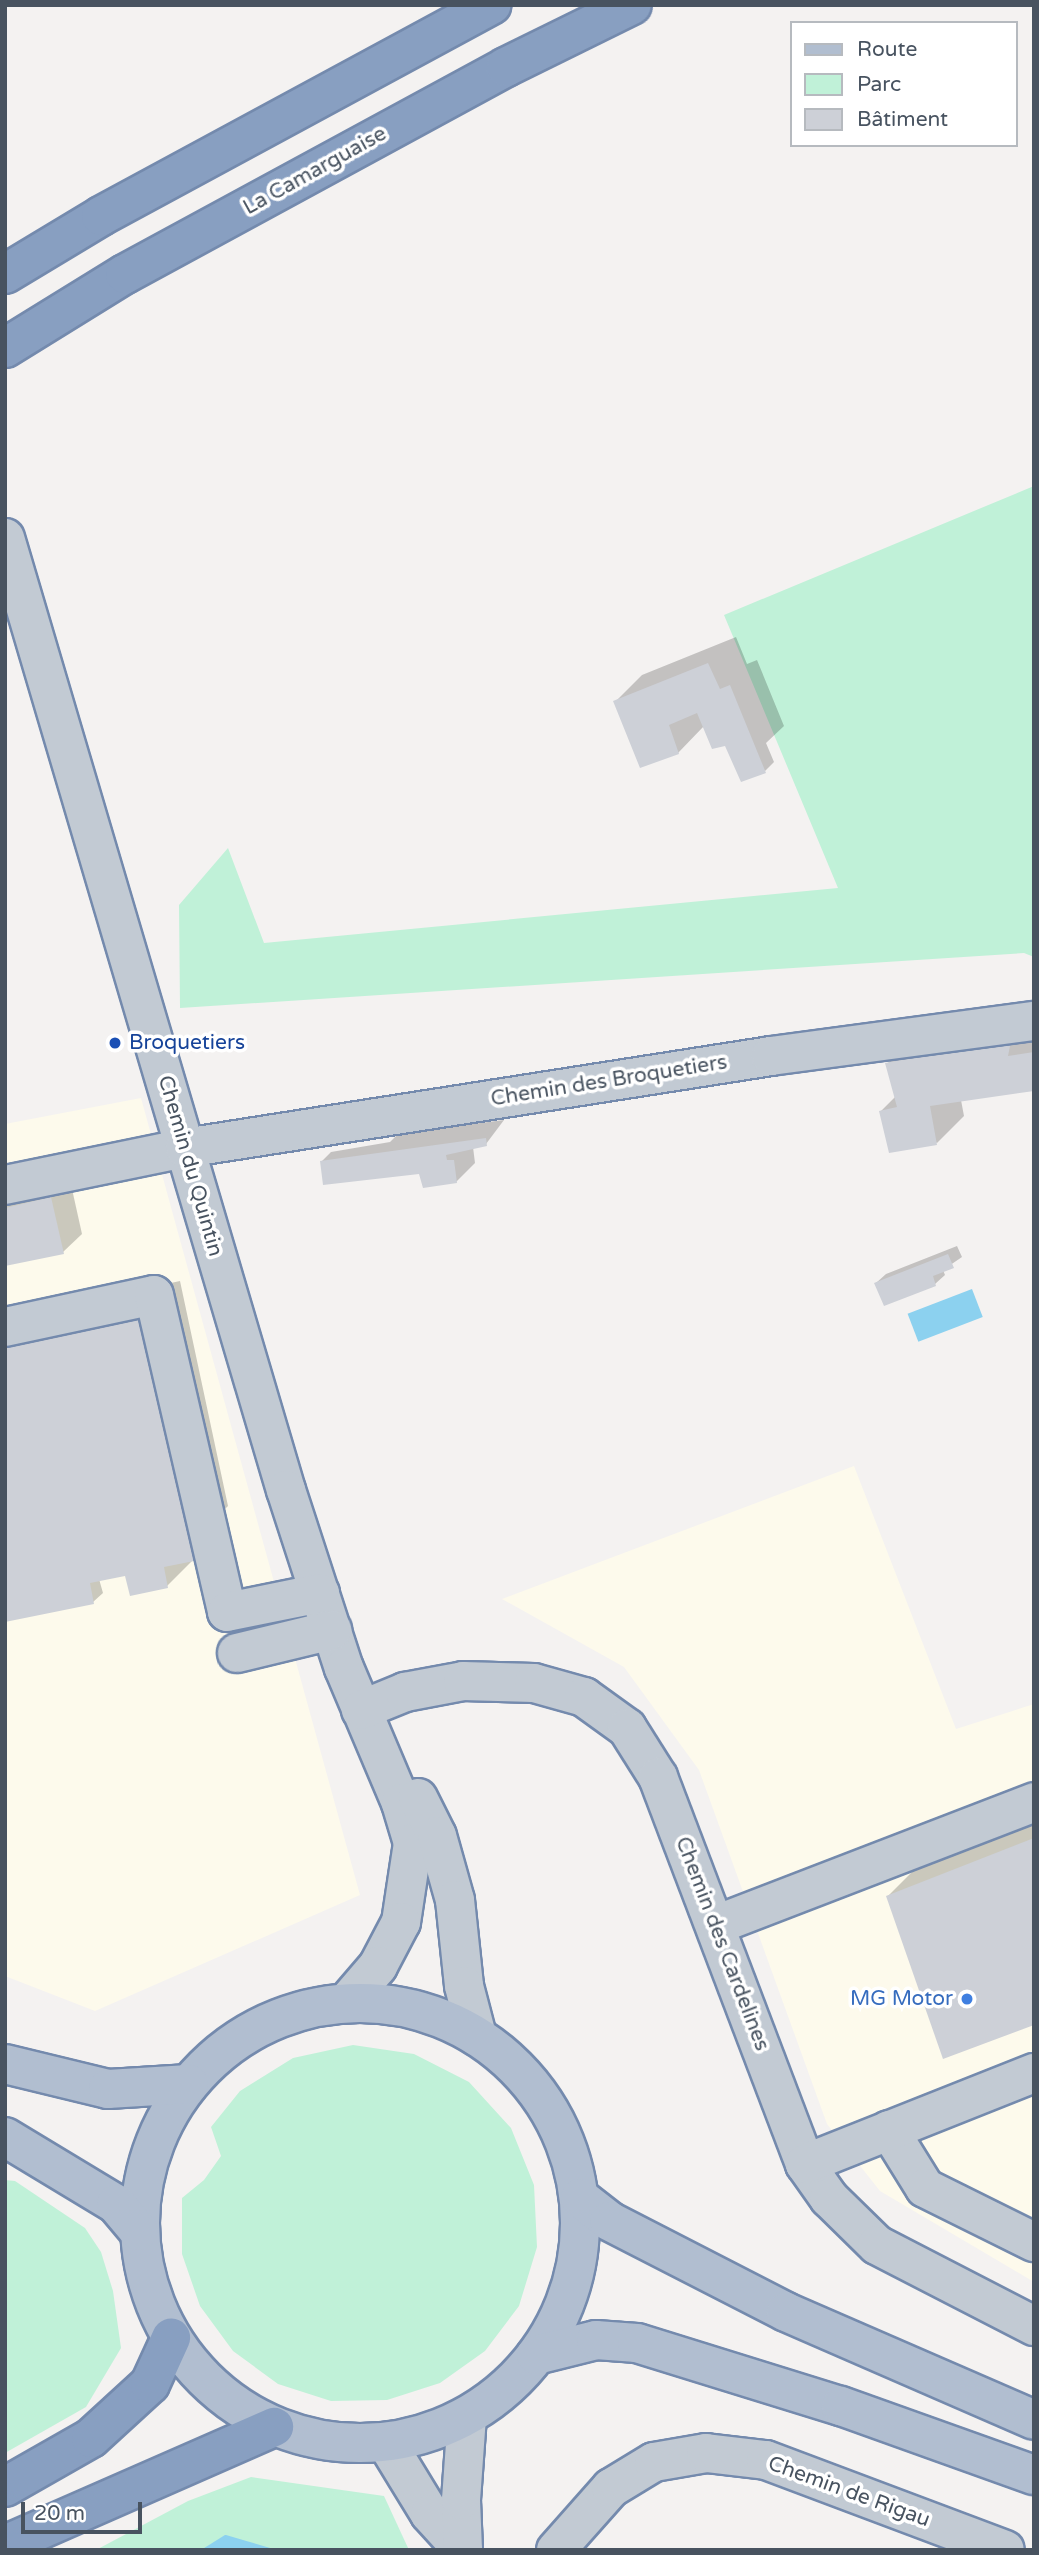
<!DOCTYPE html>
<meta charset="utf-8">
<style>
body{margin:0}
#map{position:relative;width:1039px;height:2555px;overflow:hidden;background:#f4f2f1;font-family:"Varela Round",sans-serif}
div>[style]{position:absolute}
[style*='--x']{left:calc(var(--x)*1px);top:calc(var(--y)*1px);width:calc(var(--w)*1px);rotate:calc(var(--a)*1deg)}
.commercial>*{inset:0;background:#fdfaec}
.green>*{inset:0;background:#c0f1d8}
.water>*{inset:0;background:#8cd1ef;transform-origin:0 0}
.shadow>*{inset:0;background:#0003}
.building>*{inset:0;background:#cdd0d7}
.roads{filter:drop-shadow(2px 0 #748aad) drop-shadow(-2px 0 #748aad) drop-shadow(0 2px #748aad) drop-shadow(0 -2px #748aad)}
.minor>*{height:38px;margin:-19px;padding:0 19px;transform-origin:19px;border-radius:19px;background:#c2cad3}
.major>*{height:38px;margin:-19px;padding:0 19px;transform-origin:19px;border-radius:19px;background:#b1bed0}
.major>.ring{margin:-19px;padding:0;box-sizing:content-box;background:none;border:38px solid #b1bed0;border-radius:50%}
.highway>*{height:38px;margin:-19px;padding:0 19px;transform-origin:19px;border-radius:19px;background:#889fc1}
.dots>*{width:19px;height:19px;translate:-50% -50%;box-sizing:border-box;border:4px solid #fff;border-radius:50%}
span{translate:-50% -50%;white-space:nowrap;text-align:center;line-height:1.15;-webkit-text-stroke:7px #fff;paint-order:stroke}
.street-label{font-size:21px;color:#485360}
.transit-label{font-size:21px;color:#164399}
.left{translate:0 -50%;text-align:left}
.shop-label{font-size:21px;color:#366cbe}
.right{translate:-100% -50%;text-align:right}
.frame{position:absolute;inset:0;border:7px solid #485360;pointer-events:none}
.legend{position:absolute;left:790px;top:21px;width:228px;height:126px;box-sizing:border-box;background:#fff;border:2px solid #b6babf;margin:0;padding:9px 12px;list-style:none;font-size:21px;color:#485360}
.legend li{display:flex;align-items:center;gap:14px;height:35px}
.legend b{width:35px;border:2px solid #b6babf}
.scale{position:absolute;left:21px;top:2502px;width:121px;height:32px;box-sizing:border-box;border:4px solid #485360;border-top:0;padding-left:9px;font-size:21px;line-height:24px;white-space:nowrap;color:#485360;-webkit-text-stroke:5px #fff;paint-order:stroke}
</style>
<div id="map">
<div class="commercial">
<i style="clip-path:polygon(141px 1098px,360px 1895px,95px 2011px,5px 1976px,5px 1124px)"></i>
<i style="clip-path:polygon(854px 1466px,956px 1729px,1034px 1704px,1034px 2282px,880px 2191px,827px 2124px,699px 1770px,624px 1667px,502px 1599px)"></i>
</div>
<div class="green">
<i style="clip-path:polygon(1034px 486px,1034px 957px,1024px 953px,180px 1008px,179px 905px,228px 848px,264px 943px,838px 888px,724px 615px)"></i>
<i style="clip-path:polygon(353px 2045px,414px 2054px,469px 2082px,511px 2128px,534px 2185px,537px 2247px,519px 2306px,485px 2351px,440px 2383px,387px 2400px,331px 2401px,278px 2384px,233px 2351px,200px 2306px,182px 2254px,182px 2198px,204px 2180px,221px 2156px,211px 2127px,240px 2091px,293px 2058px)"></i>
<i style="clip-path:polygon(5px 2180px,15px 2181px,85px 2228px,101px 2252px,113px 2291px,121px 2348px,86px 2407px,5px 2453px)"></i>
<i style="clip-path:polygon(251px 2477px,384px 2496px,409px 2550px,96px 2550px,188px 2501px)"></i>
</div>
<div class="water">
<i style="left:972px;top:1289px;width:30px;height:69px;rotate:69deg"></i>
<i style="clip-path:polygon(225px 2535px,226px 2535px,277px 2550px,201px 2550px)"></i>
</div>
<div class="shadow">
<i style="clip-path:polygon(736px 637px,747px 664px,757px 660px,784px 726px,766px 743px,774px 762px,765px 771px,704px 726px,678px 753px,615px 702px,642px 675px)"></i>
<i style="clip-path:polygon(1034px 1015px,1034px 1090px,961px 1100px,964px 1116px,937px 1143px,881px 1111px,896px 1096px,887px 1064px,914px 1037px)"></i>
<i style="clip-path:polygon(504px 1120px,486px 1144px,473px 1147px,475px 1163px,456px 1182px,421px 1172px,322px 1161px,331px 1152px,390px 1142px,399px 1133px)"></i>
<i style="clip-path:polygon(70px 1180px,82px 1234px,63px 1252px,5px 1265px,5px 1195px)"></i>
<i style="clip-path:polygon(957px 1246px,962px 1257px,943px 1270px,945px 1275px,935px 1284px,876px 1283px,886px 1274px)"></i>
<i style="clip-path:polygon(180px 1281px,228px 1506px,203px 1531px,194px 1559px,167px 1586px,127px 1574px,99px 1579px,103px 1593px,93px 1602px,5px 1319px)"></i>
<i style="clip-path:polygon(1034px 1823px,1034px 2023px,888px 1896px,915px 1869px)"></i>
</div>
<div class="building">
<i style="clip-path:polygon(708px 663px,720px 689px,730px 685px,766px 773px,741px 782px,725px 746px,712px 749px,697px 713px,669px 725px,679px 754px,640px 768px,613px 701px)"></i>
<i style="clip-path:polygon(1011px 1041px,1008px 1056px,1034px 1052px,1034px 1091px,930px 1106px,937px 1145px,889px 1153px,879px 1111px,897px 1107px,885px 1063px)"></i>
<i style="clip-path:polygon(486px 1138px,487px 1146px,446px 1155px,447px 1160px,454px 1160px,457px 1183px,423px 1188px,419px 1174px,323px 1185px,320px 1161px)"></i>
<i style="clip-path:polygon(51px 1197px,64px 1254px,5px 1266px,5px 1208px)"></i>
<i style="clip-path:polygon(948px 1254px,954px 1268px,933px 1276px,936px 1286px,884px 1306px,874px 1283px)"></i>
<i style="clip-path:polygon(146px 1314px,199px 1560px,164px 1567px,168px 1588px,130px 1596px,125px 1576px,90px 1583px,94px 1604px,5px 1622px,5px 1345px)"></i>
<i style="clip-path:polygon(1034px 1838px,1034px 2025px,943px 2059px,886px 1896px)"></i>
</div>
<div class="roads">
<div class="minor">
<i style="--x:5;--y:538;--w:993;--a:73.56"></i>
<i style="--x:286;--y:1490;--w:187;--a:72"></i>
<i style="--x:344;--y:1668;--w:147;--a:67.1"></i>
<i style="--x:401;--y:1803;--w:42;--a:73.3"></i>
<i style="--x:413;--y:1843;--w:80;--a:98.6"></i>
<i style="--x:401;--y:1922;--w:50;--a:117.6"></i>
<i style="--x:378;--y:1966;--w:48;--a:130.7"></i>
<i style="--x:5;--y:1185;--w:184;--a:-11.6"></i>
<i style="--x:185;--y:1148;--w:593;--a:-8.92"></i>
<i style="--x:771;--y:1056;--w:265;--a:-7.6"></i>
<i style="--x:5;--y:1327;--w:152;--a:-12.1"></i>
<i style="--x:154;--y:1295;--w:325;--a:77"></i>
<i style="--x:227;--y:1612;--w:95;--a:-11.5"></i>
<i style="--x:237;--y:1653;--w:98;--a:-13.6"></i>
<i style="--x:361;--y:1710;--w:48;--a:-22.2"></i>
<i style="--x:405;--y:1692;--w:59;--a:-10.7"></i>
<i style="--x:463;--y:1681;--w:71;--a:1.6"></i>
<i style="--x:534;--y:1683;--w:52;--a:15.6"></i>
<i style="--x:584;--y:1697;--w:53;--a:35.8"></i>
<i style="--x:627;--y:1728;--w:58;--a:57.7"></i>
<i style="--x:658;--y:1777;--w:414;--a:69.2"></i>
<i style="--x:805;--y:2164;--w:42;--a:54.8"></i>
<i style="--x:829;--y:2198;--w:67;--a:44.4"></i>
<i style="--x:877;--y:2245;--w:177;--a:27.3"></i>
<i style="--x:418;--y:1798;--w:42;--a:63.4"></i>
<i style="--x:437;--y:1836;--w:66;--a:74.3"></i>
<i style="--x:455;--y:1900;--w:86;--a:84"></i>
<i style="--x:464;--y:1986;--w:52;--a:75.4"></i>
<i style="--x:716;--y:1925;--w:341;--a:-21.1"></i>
<i style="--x:889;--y:2130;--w:68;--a:58.2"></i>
<i style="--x:925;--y:2188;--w:122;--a:26.4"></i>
<i style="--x:805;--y:2164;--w:246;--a:-21.7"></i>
<i style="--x:386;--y:2442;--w:84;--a:58.6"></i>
<i style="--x:430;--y:2514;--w:49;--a:47.5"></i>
<i style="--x:463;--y:2550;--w:50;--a:-92.3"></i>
<i style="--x:461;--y:2500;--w:84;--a:-85.9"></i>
<i style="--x:556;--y:2550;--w:83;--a:-48.4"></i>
<i style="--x:611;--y:2488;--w:50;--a:-31.2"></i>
<i style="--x:654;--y:2462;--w:53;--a:-9.8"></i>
<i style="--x:706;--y:2453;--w:60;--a:6.7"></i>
<i style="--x:766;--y:2460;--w:255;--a:20.6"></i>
</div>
<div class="major">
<i class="ring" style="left:140px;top:2003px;width:402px;height:402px"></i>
<i style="--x:5;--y:2064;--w:106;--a:13.6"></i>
<i style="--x:108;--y:2089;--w:81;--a:-3.5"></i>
<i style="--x:5;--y:2137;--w:130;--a:31.1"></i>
<i style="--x:116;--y:2204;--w:35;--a:50"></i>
<i style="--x:580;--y:2198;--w:37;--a:38"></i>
<i style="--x:609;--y:2221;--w:199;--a:27.2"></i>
<i style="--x:786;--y:2312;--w:270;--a:23.5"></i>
<i style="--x:536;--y:2355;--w:62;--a:-14"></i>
<i style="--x:596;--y:2340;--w:41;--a:4.2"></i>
<i style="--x:637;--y:2343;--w:214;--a:17.2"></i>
<i style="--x:841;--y:2406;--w:205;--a:19.7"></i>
</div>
<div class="highway">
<i style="--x:5;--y:274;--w:112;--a:-31.1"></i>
<i style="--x:101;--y:216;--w:444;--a:-28.4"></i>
<i style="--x:5;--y:348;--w:141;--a:-31.7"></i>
<i style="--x:125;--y:274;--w:434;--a:-28.5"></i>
<i style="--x:506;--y:67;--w:140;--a:-26.2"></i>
<i style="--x:5;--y:2487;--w:99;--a:-29.7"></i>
<i style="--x:91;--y:2438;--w:80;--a:-42.5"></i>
<i style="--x:150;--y:2384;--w:51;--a:-65.5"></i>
<i style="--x:5;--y:2545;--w:294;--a:-23.7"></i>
</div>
</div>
<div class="dots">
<i style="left:115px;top:1043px;background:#1a4fb4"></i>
<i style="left:967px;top:1999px;background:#3f7fe0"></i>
</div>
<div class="street-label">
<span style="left:315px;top:171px;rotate:-29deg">La Camarguaise</span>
<span style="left:609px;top:1081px;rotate:-9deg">Chemin des Broquetiers</span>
<span style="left:190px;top:1166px;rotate:74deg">Chemin du Quintin</span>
<span style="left:722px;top:1944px;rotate:69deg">Chemin des Cardelines</span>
<span style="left:849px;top:2492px;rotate:20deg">Chemin de Rigau</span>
</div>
<div class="transit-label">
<span class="left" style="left:129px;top:1043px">Broquetiers</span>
</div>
<div class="shop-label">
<span class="right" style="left:953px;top:1999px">MG Motor</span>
</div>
<div class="frame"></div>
<ul class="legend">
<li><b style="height:9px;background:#b1bed0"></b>Route</li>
<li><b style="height:19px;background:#c0f1d8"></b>Parc</li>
<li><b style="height:19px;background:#cdd0d7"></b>Bâtiment</li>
</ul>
<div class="scale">20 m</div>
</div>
